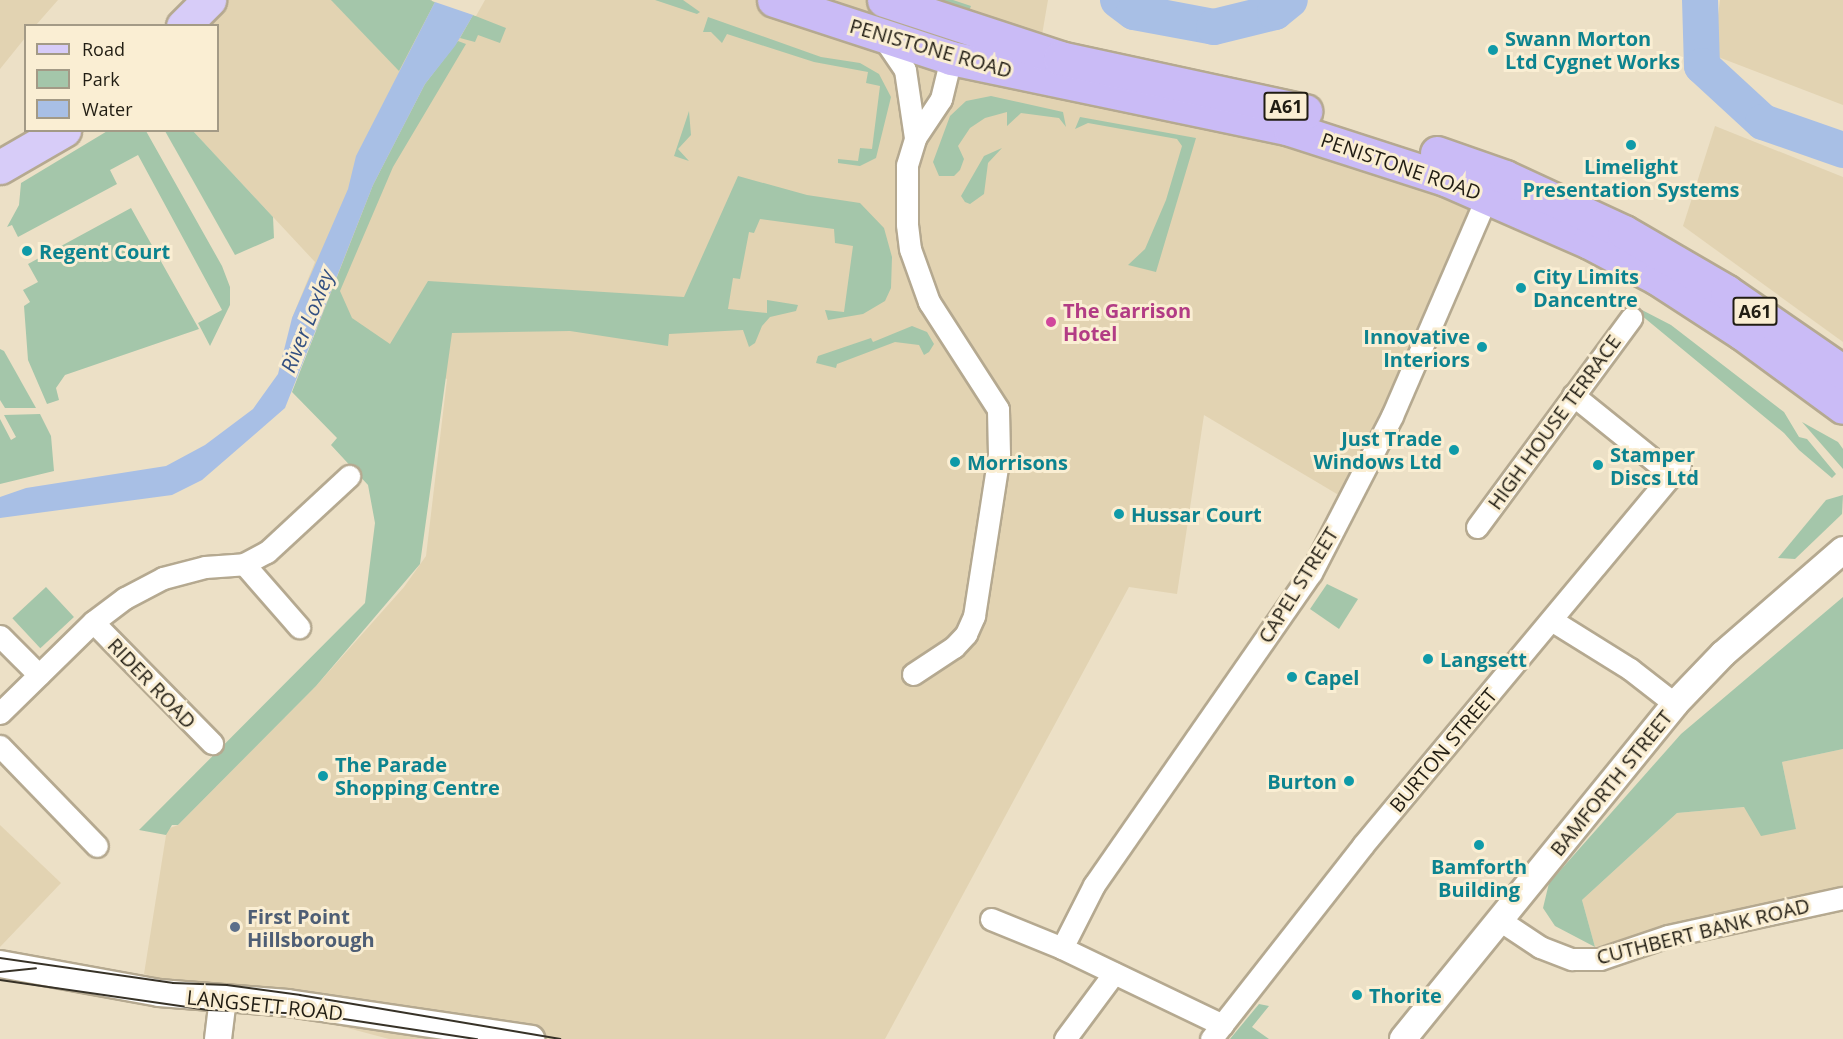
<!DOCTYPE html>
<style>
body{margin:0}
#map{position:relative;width:1843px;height:1039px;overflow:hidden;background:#ece0c6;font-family:"Open Sans",sans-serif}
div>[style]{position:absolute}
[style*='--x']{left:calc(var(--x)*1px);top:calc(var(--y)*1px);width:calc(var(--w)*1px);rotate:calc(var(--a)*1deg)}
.built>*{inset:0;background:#e2d3b2}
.green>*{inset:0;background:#a4c6aa;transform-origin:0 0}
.water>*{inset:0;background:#a8bfe5}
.pier>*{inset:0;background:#ece0c6}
.river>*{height:36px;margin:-18px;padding:0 18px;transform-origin:18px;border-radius:18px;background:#a8bfe5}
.roads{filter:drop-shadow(2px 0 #b5a990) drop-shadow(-2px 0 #b5a990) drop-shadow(0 2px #b5a990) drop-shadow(0 -2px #b5a990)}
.minor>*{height:21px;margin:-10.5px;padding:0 10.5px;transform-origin:10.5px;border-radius:10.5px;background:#fff}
.tertiary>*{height:26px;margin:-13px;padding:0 13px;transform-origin:13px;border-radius:13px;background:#fff}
.primary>*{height:33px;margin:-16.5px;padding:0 16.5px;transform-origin:16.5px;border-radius:16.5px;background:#d7ccf8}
.trunk>*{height:33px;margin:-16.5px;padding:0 16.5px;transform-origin:16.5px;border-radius:16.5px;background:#cabbf6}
.tram>*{height:1.5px;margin:-0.75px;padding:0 0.75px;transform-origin:0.75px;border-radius:0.75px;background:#373227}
.dots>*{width:16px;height:16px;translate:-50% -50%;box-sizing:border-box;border:3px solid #faeed3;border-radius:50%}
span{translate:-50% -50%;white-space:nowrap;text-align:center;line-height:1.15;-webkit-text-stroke:6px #faeed3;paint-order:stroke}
.shield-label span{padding:2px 4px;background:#faeed3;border:2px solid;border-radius:4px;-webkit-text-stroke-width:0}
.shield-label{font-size:18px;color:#211d13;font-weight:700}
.culture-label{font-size:20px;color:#0d838f;font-weight:700}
.left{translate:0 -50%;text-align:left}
.right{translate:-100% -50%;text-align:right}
.street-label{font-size:20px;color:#211d13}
.hotel-label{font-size:20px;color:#b23c85;font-weight:700}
.service-label{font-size:20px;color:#4e5e75;font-weight:700}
.water-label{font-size:21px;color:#324f81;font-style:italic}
.legend{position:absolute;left:24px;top:24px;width:195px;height:108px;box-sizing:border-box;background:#faeed3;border:2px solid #a39a86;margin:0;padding:8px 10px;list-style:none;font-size:18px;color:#211d13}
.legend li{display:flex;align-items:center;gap:12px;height:30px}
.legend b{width:30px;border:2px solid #a39a86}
</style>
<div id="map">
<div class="built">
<i style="clip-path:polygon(0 0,58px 0,36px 25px,26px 26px,25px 38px,0 69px)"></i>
<i style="clip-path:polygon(203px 0,1048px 0,1037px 64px,1498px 194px,1342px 497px,1204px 415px,1177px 594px,1129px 587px,885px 1039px,389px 1039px,144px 974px,167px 829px,178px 825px,316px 686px,404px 587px,426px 556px,447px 379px,292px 318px,315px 262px,193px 131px,218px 130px,218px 26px,180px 25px)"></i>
<i style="clip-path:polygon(1720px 0,1843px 0,1843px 105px,1713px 55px)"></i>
<i style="clip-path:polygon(1715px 126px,1843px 177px,1843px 342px,1683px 226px)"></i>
<i style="clip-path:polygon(1843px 749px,1843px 890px,1595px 947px,1582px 900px,1677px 813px,1745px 807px,1796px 829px,1782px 762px)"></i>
<i style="clip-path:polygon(0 825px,61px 883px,0 947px)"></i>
</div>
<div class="green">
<i style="clip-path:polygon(331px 0,430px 0,435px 2px,399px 71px)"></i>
<i style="clip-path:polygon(655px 0,683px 0,700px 12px,697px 14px)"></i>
<i style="clip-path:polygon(923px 0,953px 0,971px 6px,967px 16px)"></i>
<i style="clip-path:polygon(473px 15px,506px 28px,500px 43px,478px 35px,475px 42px,460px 38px)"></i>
<i style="clip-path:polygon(708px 17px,821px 57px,860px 63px,879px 74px,891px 97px,876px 158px,860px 166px,838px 163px,838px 159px,858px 161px,860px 148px,872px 149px,880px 86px,866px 83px,868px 72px,814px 62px,727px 34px,722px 43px,711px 32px,703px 32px)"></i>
<i style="clip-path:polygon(458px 41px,466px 44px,393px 167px,340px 291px,352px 318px,390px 344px,428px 281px,684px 297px,738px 176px,807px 195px,860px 203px,884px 228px,892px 257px,891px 288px,885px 301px,863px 314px,828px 320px,825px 310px,844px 312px,853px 246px,835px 243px,834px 229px,760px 219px,754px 233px,749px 232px,740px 279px,733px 278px,728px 309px,767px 313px,767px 300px,798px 305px,796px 311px,770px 317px,762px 326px,755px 343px,749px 347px,743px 330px,669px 334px,668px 346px,570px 331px,452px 333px,420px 564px,316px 686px,178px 825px,172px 825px,166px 835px,139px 830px,365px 603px,375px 523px,368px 485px,331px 445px,337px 438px,292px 392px,373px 185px,425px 84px)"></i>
<i style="clip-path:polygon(991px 96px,1063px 112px,1066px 127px,1059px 118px,1021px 113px,1007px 126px,1007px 112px,985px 118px,970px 128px,958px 146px,964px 159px,960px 170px,954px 176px,939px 176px,933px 162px,950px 116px,966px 101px)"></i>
<i style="clip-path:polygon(689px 111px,691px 135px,678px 149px,689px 161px,674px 156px)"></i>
<i style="clip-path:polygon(1080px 117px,1196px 138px,1156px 272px,1128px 265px,1145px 249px,1166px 200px,1182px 146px,1177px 139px,1088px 123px,1075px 129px)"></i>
<i style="clip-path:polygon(109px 130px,146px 131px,222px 266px,230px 287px,230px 305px,210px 346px,198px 323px,222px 310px,138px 155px,110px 170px,117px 184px,18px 237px,12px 225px,7px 227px,19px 205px,21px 183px)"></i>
<i style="clip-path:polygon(165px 131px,193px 131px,273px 217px,274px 238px,235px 255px)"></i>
<i style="clip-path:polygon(1002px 148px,988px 163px,984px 194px,970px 204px,965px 202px,961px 196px,984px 156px)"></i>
<i style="clip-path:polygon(131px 208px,199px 329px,65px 375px,56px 388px,59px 400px,47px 404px,28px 360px,24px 306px,30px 302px,23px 290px,38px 282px,28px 264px)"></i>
<i style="clip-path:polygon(1642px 310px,1671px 325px,1784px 412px,1799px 437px,1807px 439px,1836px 474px,1832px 478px,1799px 450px,1784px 433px,1641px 315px)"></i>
<i style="clip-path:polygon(912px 326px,927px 332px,934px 344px,929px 352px,924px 355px,919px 345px,895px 342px,837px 364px,836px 368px,816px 363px,818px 356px,871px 338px,873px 342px)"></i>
<i style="clip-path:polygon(0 349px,4px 351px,36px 408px,5px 408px,0 400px)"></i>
<i style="clip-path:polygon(40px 414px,51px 436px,54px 471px,0 484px,0 419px,11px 440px,16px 437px,4px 415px)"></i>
<i style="clip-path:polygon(1802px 422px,1838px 442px,1843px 449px,1843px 469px)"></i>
<i style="clip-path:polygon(1843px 495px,1842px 514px,1795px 559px,1778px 558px,1826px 500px)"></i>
<i style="clip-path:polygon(1327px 584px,1358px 599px,1339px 629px,1310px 609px)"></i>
<i style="left:46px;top:587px;width:41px;height:46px;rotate:47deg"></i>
<i style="clip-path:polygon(1843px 597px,1843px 749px,1782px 762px,1796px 829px,1761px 836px,1744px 807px,1677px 813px,1582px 900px,1595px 947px,1555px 926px,1543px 908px,1549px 883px,1681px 734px)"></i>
<i style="clip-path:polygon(1259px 1004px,1269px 1006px,1252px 1027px,1269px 1039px,1230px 1039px)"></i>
</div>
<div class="water">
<i style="clip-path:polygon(436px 0,482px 0,455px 46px,425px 84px,373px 185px,285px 408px,202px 480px,172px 495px,0 518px,0 497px,26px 488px,166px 466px,205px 445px,253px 409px,278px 374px,292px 318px,348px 189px,356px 156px)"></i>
</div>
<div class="pier">
<i style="clip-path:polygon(485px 0,476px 16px,432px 1px,432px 0)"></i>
</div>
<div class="river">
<i style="--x:1118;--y:0;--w:20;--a:37"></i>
<i style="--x:1134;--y:12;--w:81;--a:10.6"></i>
<i style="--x:1214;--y:27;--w:63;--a:-13.8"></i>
<i style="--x:1275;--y:12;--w:19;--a:-39"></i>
<i style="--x:1700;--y:0;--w:66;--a:88.3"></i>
<i style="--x:1702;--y:66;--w:83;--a:42.6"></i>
<i style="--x:1763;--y:122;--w:85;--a:19.3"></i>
</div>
<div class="roads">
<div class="minor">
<i style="--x:882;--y:36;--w:41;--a:55.9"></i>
<i style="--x:905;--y:70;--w:69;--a:81.6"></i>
<i style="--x:1573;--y:395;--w:127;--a:38.9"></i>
<i style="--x:1477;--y:527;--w:260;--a:-53.6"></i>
<i style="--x:244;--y:564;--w:84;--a:48.9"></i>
<i style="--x:1553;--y:621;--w:91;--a:31.9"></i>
<i style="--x:1630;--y:669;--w:57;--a:37.9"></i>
<i style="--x:93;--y:622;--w:170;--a:45.5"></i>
<i style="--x:0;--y:636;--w:55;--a:45"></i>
<i style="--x:913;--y:674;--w:49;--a:-33.4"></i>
<i style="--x:954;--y:647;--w:18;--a:-47"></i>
<i style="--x:966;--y:634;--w:20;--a:-66"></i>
<i style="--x:974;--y:616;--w:164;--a:-81.2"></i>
<i style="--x:999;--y:454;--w:45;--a:-91.3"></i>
<i style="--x:998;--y:409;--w:127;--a:-122.8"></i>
<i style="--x:929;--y:302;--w:56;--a:-109.7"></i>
<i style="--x:910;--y:249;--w:25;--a:-97"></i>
<i style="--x:907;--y:224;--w:59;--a:-90"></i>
<i style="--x:907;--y:165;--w:28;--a:-73"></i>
<i style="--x:915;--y:138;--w:47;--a:-56.3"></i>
<i style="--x:941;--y:99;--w:42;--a:-76.3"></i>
<i style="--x:0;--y:713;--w:130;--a:-44.4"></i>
<i style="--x:93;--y:622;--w:40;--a:-37"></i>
<i style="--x:125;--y:598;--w:43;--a:-27.8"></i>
<i style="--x:163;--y:578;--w:43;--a:-14.7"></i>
<i style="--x:205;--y:567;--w:39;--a:-4"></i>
<i style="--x:244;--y:564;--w:26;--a:-28"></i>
<i style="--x:267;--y:552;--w:112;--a:-42.8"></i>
<i style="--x:0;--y:746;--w:139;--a:45.9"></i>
<i style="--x:991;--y:919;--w:77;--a:22.2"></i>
<i style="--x:1062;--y:948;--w:178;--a:25.6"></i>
<i style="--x:1501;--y:921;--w:47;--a:33.7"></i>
<i style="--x:1540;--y:947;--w:34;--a:21"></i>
<i style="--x:1572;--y:959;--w:28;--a:0"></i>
<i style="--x:1600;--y:959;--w:72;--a:-18.7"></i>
<i style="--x:1668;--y:936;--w:179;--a:-12.3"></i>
<i style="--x:1062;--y:948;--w:71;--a:-63.1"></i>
<i style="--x:1094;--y:885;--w:380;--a:-55.2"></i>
<i style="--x:1311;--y:573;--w:177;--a:-62.7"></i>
<i style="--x:1392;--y:416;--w:240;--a:-66.6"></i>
<i style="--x:1065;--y:1039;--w:82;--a:-53.4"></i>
<i style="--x:1211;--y:1039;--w:246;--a:-51.9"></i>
<i style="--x:1363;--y:845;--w:495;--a:-50.2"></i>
</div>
<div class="tertiary">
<i style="--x:0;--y:964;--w:162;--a:10.3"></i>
<i style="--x:159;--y:993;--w:129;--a:4.4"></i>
<i style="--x:288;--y:1003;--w:246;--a:8.4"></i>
<i style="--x:218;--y:1039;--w:41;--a:-83"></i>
<i style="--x:1403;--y:1039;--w:432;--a:-50.9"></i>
<i style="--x:1675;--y:704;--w:69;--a:-46.2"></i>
<i style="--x:1723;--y:654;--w:159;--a:-40.9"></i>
</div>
<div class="primary">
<i style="--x:183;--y:26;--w:37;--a:-45"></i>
<i style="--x:0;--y:167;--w:74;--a:-30"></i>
</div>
<div class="trunk">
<i style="--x:774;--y:0;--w:186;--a:18.1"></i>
<i style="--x:951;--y:58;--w:346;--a:11.8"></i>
<i style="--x:1290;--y:129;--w:163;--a:17.9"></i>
<i style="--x:1445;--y:179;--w:157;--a:23.6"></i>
<i style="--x:1589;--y:242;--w:77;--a:27.9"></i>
<i style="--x:1657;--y:278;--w:101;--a:32.9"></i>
<i style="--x:1742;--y:333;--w:125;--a:36.2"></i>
<i style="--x:884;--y:0;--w:185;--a:18.2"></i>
<i style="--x:1060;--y:58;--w:251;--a:12.2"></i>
<i style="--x:1437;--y:153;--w:72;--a:19.4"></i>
<i style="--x:1505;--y:177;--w:131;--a:24.8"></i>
<i style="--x:1624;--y:232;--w:119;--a:30.2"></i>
<i style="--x:1727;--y:292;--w:141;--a:34.6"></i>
</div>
</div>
<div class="tram">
<i style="--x:0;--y:958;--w:175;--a:8.2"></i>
<i style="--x:173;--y:983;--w:54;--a:2.1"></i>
<i style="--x:227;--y:985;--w:74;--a:7.8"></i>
<i style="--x:300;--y:995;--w:264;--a:9.6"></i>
<i style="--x:0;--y:972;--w:36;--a:-6"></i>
<i style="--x:0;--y:980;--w:210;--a:8.2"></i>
<i style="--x:208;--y:1010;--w:103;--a:2.2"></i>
<i style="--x:311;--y:1014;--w:168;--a:8.6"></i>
</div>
<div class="dots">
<i style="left:1493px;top:50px;background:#0f9aa8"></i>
<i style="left:1631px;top:145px;background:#0f9aa8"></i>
<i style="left:27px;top:251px;background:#0f9aa8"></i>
<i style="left:1521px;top:288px;background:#0f9aa8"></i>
<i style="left:1051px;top:322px;background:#d1479c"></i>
<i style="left:1482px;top:347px;background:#0f9aa8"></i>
<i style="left:1454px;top:450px;background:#0f9aa8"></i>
<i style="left:955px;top:462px;background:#0f9aa8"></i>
<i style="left:1598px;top:465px;background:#0f9aa8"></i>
<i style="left:1119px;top:514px;background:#0f9aa8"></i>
<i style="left:1428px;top:659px;background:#0f9aa8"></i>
<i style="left:1292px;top:677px;background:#0f9aa8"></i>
<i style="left:323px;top:776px;background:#0f9aa8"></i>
<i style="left:1349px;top:781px;background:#0f9aa8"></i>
<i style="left:1479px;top:845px;background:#0f9aa8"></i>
<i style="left:235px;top:927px;background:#5c6f8a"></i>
<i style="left:1357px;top:995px;background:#0f9aa8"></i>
</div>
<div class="shield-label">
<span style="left:1286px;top:106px">A61</span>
<span style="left:1755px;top:311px">A61</span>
</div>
<div class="culture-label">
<span class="left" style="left:1505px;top:50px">Swann Morton<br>Ltd Cygnet Works</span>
<span style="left:1631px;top:178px">Limelight<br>Presentation Systems</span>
<span class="left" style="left:39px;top:251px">Regent Court</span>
<span class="left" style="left:1533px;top:288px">City Limits<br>Dancentre</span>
<span class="right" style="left:1470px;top:348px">Innovative<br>Interiors</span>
<span class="right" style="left:1442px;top:450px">Just Trade<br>Windows Ltd</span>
<span class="left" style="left:1610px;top:466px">Stamper<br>Discs Ltd</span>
<span class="left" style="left:967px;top:462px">Morrisons</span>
<span class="left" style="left:1131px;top:514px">Hussar Court</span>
<span class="left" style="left:1440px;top:659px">Langsett</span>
<span class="left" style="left:1304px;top:677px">Capel</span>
<span class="left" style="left:335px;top:776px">The Parade<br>Shopping Centre</span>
<span class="right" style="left:1337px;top:781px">Burton</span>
<span style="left:1479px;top:878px">Bamforth<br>Building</span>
<span class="left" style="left:1369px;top:995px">Thorite</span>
</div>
<div class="street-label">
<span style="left:931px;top:48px;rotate:16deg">PENISTONE ROAD</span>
<span style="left:1401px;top:166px;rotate:19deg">PENISTONE ROAD</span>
<span style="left:1554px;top:422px;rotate:-54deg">HIGH HOUSE TERRACE</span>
<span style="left:1298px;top:585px;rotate:-58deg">CAPEL STREET</span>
<span style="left:152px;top:683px;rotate:46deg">RIDER ROAD</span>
<span style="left:1443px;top:750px;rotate:-50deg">BURTON STREET</span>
<span style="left:1611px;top:783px;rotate:-51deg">BAMFORTH STREET</span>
<span style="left:1703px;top:931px;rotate:-14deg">CUTHBERT BANK ROAD</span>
<span style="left:265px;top:1005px;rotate:6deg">LANGSETT ROAD</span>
</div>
<div class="hotel-label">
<span class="left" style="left:1063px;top:322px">The Garrison<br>Hotel</span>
</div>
<div class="service-label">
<span class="left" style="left:247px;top:928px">First Point<br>Hillsborough</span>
</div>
<div class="water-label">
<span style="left:307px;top:321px;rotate:-68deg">River Loxley</span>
</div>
<ul class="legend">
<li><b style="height:8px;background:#d7ccf8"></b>Road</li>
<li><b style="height:16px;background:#a4c6aa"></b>Park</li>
<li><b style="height:16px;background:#a8bfe5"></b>Water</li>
</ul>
</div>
